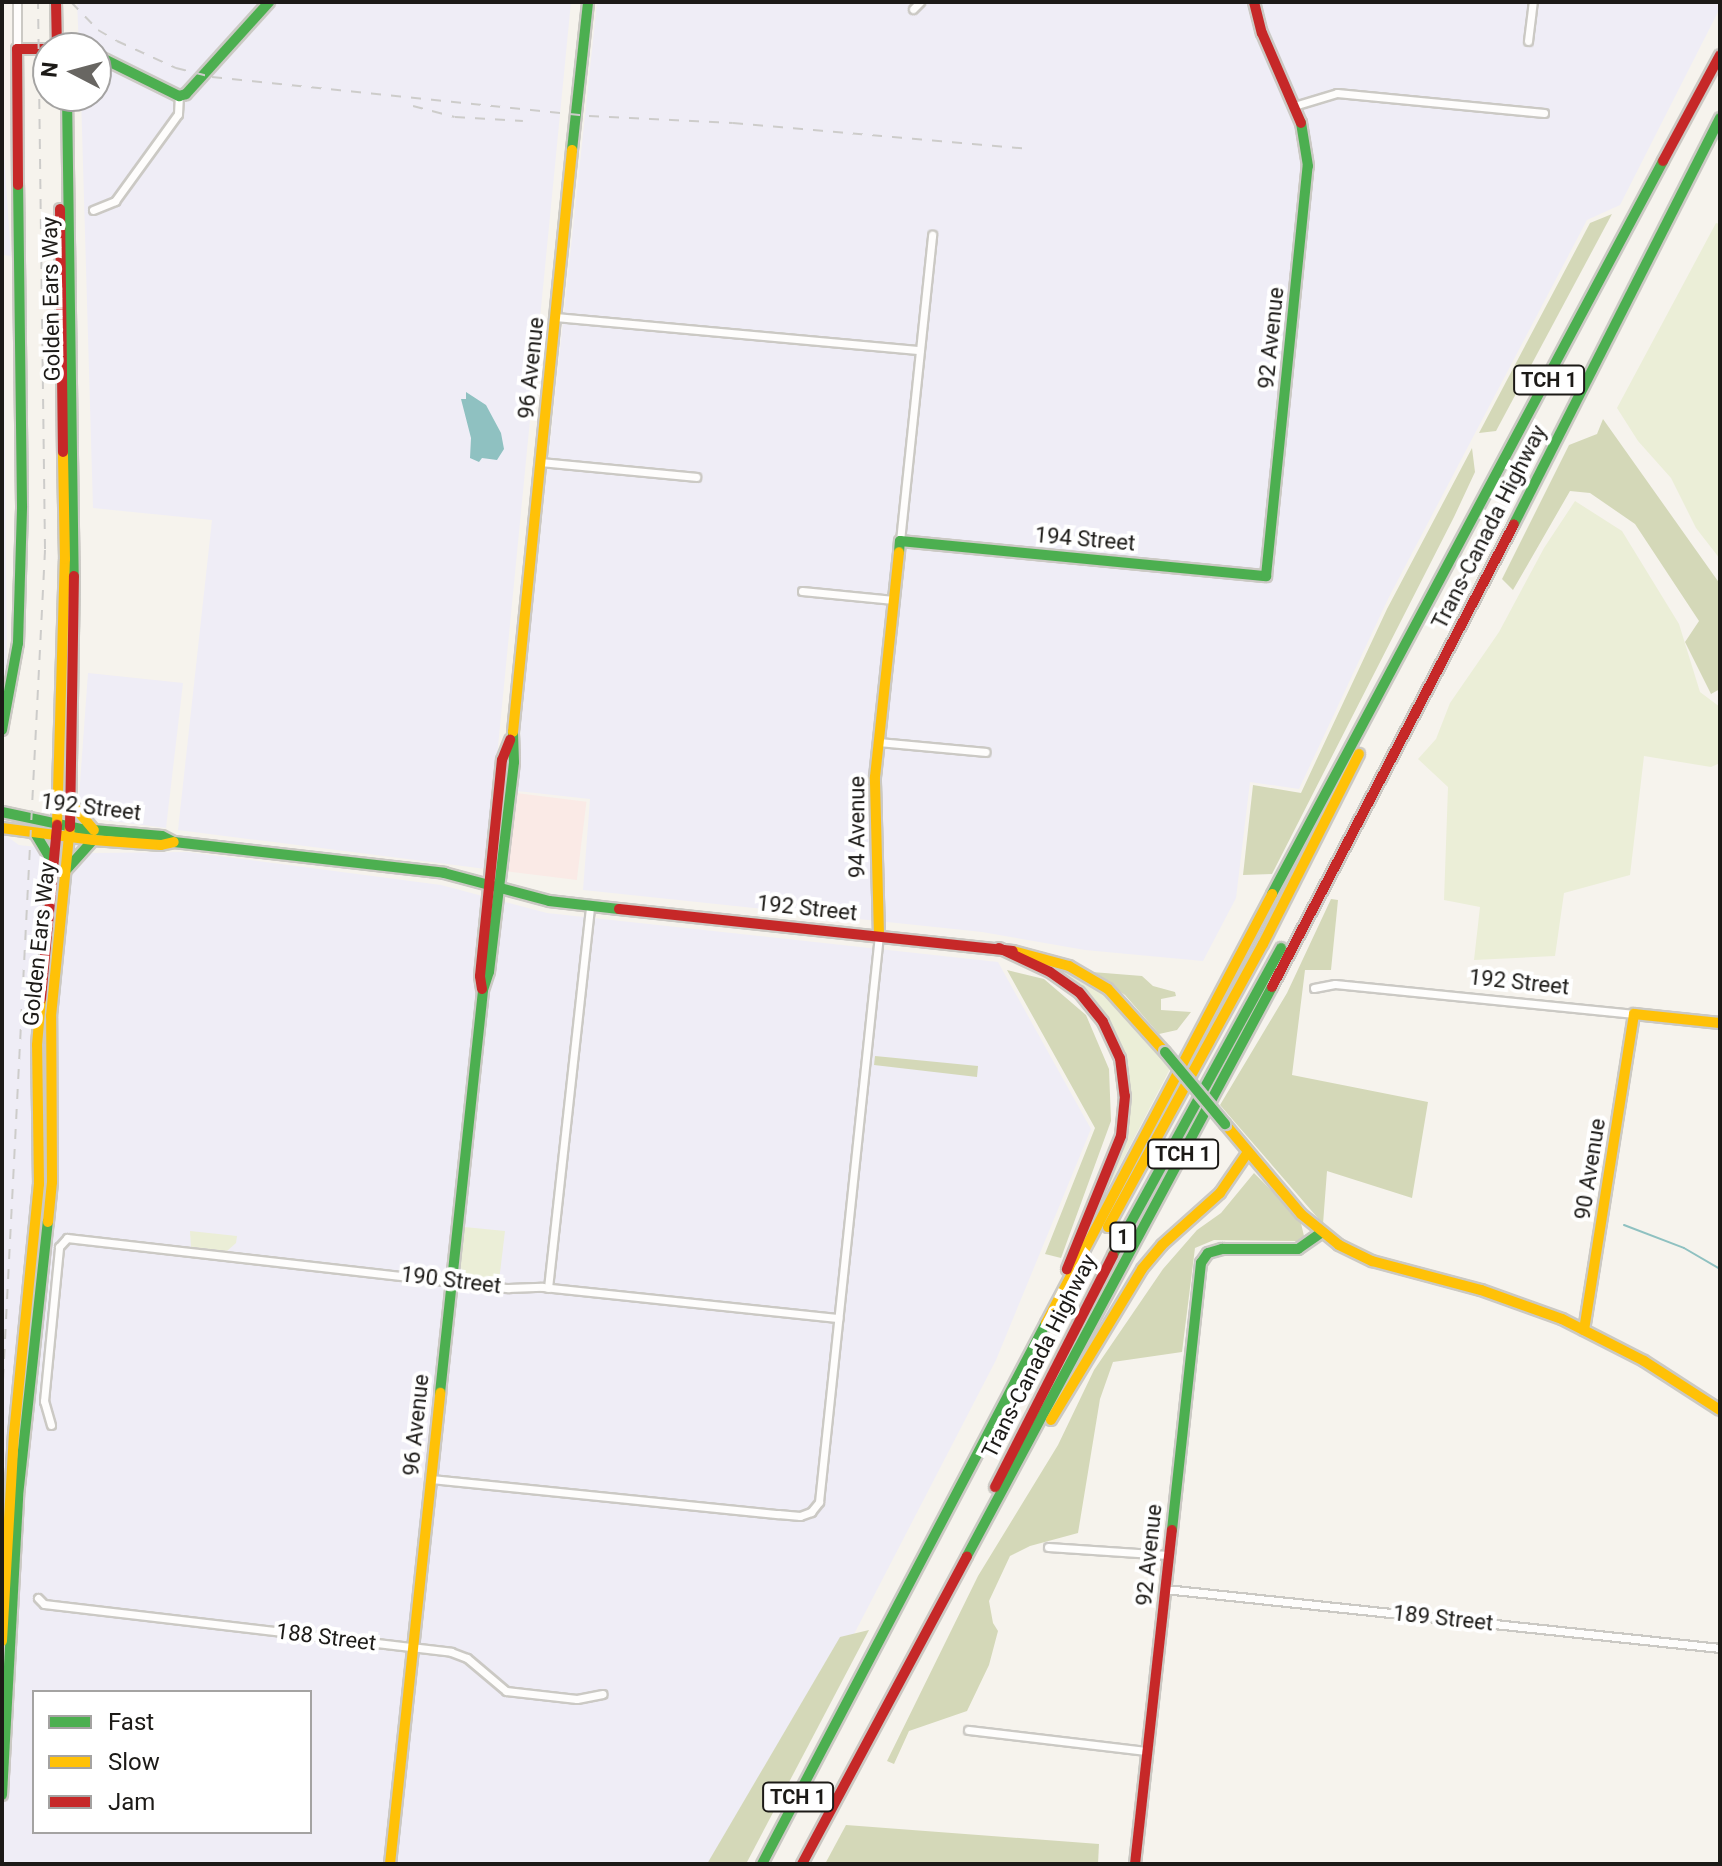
<!DOCTYPE html>
<style>
body{margin:0}
#map{position:relative;width:1722px;height:1866px;overflow:hidden;background:#f6f3ed;font-family:Roboto,sans-serif}
div>[style]{position:absolute}
[style*='--x']{left:calc(var(--x)*1px);top:calc(var(--y)*1px);width:calc(var(--w)*1px);rotate:calc(var(--a)*1deg)}
.commercial>*{inset:0;background:#faeae6;transform-origin:0 0}
.industrial>*{inset:0;background:#efedf6}
.green>*{inset:0;background:#ebeed7}
.forest>*{inset:0;background:#d4d8b8}
.water>*{inset:0;background:#8fc1c1}
.stream>*{height:2px;margin:-1px;padding:0 1px;transform-origin:1px;border-radius:1px;background:#8fc1c1}
.roads{filter:drop-shadow(2px 0 #cbc9c4) drop-shadow(-2px 0 #cbc9c4) drop-shadow(0 2px #cbc9c4) drop-shadow(0 -2px #cbc9c4)}
.street>*{height:7px;margin:-3.5px;padding:0 3.5px;transform-origin:3.5px;border-radius:3.5px;background:#fefdfc}
.fast>*{height:10px;margin:-5px;padding:0 5px;transform-origin:5px;border-radius:5px;background:#4caf50}
.slow>*{height:10px;margin:-5px;padding:0 5px;transform-origin:5px;border-radius:5px;background:#ffc107}
.jam>*{height:10px;margin:-5px;padding:0 5px;transform-origin:5px;border-radius:5px;background:#c62828}
.rail>*{height:2px;margin-top:-1px;transform-origin:0;background:repeating-linear-gradient(90deg,#cdccca 0 10px,transparent 0 20px)}
.bridges{filter:drop-shadow(2px 0 #cbc9c4) drop-shadow(-2px 0 #cbc9c4) drop-shadow(0 2px #cbc9c4) drop-shadow(0 -2px #cbc9c4)}
.fast-bridge>*{height:10px;margin:-5px;padding:0 5px;transform-origin:5px;border-radius:5px;background:#4caf50}
span{translate:-50% -50%;white-space:nowrap;text-align:center;line-height:1.15;-webkit-text-stroke:8px #fff;paint-order:stroke}
.shield-label span{padding:2px 6px;background:#fff;border:2px solid;border-radius:6px;-webkit-text-stroke-width:0}
.shield-label{font-size:20px;color:#1c1a17;font-weight:700}
.street-label{font-size:22px;color:#1c1a17}
.frame{position:absolute;inset:0;border:4px solid #1c1a17;pointer-events:none}
.legend{position:absolute;left:32px;top:1690px;width:280px;height:144px;box-sizing:border-box;background:#fff;border:2px solid #a4a3a2;margin:0;padding:10px 14px;list-style:none;font-size:24px;color:#1c1a17}
.legend li{display:flex;align-items:center;gap:16px;height:40px}
.legend b{width:40px;border:2px solid #a4a3a2}
.north{position:absolute;left:32px;top:32px;width:80px;height:80px;box-sizing:border-box;background:#fff;border:2px solid #a4a3a2;border-radius:50%;rotate:276deg;font-size:22px;font-weight:700;line-height:32px;text-align:center;color:#1c1a17}
.north::after{content:'';display:block;margin:auto;width:28px;height:36px;background:#686662;clip-path:polygon(50% 0,100% 100%,50% 72%,0 100%)}
</style>
<div id="map">
<div class="commercial">
<i style="left:516px;top:793px;width:71px;height:79px;rotate:7deg"></i>
</div>
<div class="industrial">
<i style="clip-path:polygon(77px 2px,571px 2px,486px 869px,178px 830px,212px 520px,93px 508px,81px 96px,96px 96px,96px 48px,79px 48px)"></i>
<i style="clip-path:polygon(597px 2px,1720px 2px,1720px 8px,1620px 205px,1587px 220px,1388px 599px,1299px 789px,1250px 782px,1236px 898px,1203px 961px,1085px 950px,982px 932px,583px 890px,590px 799px,517px 791px,522px 708px)"></i>
<i style="clip-path:polygon(2px 126px,11px 256px,3px 255px,7px 673px,2px 694px)"></i>
<i style="clip-path:polygon(88px 673px,183px 683px,166px 828px,96px 819px,79px 797px)"></i>
<i style="clip-path:polygon(evenodd,2px 833px,19px 845px,93px 853px,188px 852px,441px 885px,547px 913px,998px 962px,1091px 1129px,996px 1360px,735px 1864px,2px 1864px,2px 833px,34px 1692px,310px 1692px,310px 1832px,34px 1832px,34px 1692px)"></i>
</div>
<div class="green">
<i style="clip-path:polygon(1716px 223px,1720px 224px,1720px 559px,1696px 528px,1671px 478px,1638px 441px,1617px 408px)"></i>
<i style="clip-path:polygon(1575px 501px,1622px 531px,1679px 624px,1700px 692px,1720px 707px,1720px 763px,1711px 767px,1644px 756px,1630px 875px,1564px 893px,1555px 956px,1474px 960px,1480px 907px,1444px 900px,1448px 787px,1418px 759px,1436px 739px,1450px 703px,1499px 632px,1544px 548px)"></i>
<i style="clip-path:polygon(1058px 968px,1111px 997px,1171px 1067px,1101px 1202px,1115px 1162px,1121px 1050px,1057px 973px)"></i>
<i style="clip-path:polygon(464px 1227px,505px 1231px,499px 1281px,471px 1279px,463px 1273px,460px 1265px)"></i>
<i style="clip-path:polygon(190px 1231px,237px 1236px,236px 1243px,227px 1251px,191px 1247px)"></i>
</div>
<div class="forest">
<i style="clip-path:polygon(1612px 214px,1496px 431px,1479px 433px,1590px 223px)"></i>
<i style="clip-path:polygon(1603px 419px,1720px 584px,1720px 689px,1711px 694px,1685px 642px,1699px 621px,1635px 524px,1590px 493px,1570px 491px,1513px 590px,1502px 579px,1569px 445px,1597px 434px)"></i>
<i style="clip-path:polygon(1472px 448px,1475px 472px,1454px 517px,1272px 874px,1243px 875px,1253px 785px,1301px 793px,1387px 609px)"></i>
<i style="clip-path:polygon(1331px 899px,1338px 900px,1331px 970px,1305px 970px,1292px 1075px,1428px 1102px,1412px 1198px,1327px 1171px,1323px 1224px,1220px 1105px,1287px 993px)"></i>
<i style="clip-path:polygon(1007px 970px,1044px 979px,1086px 1015px,1109px 1069px,1111px 1121px,1061px 1258px,1045px 1254px,1095px 1128px)"></i>
<i style="clip-path:polygon(1092px 972px,1142px 976px,1153px 986px,1175px 992px,1176px 996px,1161px 999px,1161px 1010px,1191px 1012px,1177px 1030px,1159px 1034px,1125px 995px)"></i>
<i style="clip-path:polygon(875px 1056px,978px 1066px,977px 1077px,874px 1065px)"></i>
<i style="clip-path:polygon(1254px 1173px,1300px 1219px,1304px 1236px,1298px 1241px,1214px 1240px,1195px 1248px,1182px 1352px,1113px 1362px,1100px 1399px,1078px 1533px,1030px 1546px,1010px 1556px,989px 1601px,993px 1623px,998px 1631px,989px 1665px,967px 1711px,909px 1731px,894px 1764px,887px 1761px,978px 1576px,1058px 1445px,1094px 1370px,1163px 1269px,1197px 1230px,1221px 1213px)"></i>
<i style="clip-path:polygon(869px 1630px,746px 1864px,707px 1864px,840px 1637px)"></i>
<i style="clip-path:polygon(846px 1825px,1099px 1844px,1098px 1864px,825px 1864px)"></i>
</div>
<div class="water">
<i style="clip-path:polygon(466px 392px,486px 405px,501px 433px,504px 449px,497px 460px,482px 458px,479px 462px,470px 458px,471px 438px,461px 399px,466px 399px)"></i>
</div>
<div class="stream">
<i style="--x:1624;--y:1225;--w:64;--a:21"></i>
<i style="--x:1684;--y:1248;--w:42;--a:30.3"></i>
</div>
<div class="roads">
<div class="street">
<i style="--x:913;--y:9;--w:10;--a:-45"></i>
<i style="--x:1528;--y:41;--w:39;--a:-83"></i>
<i style="--x:17;--y:49;--w:47;--a:-90"></i>
<i style="--x:1294;--y:106;--w:45;--a:-16.8"></i>
<i style="--x:1337;--y:93;--w:208;--a:5.5"></i>
<i style="--x:93;--y:210;--w:24;--a:-22"></i>
<i style="--x:115;--y:201;--w:107;--a:-54.1"></i>
<i style="--x:178;--y:114;--w:18;--a:-87"></i>
<i style="--x:556;--y:317;--w:365;--a:5.2"></i>
<i style="--x:541;--y:462;--w:156;--a:5.5"></i>
<i style="--x:900;--y:541;--w:308;--a:-84"></i>
<i style="--x:802;--y:591;--w:92;--a:5.6"></i>
<i style="--x:879;--y:742;--w:107;--a:5.3"></i>
<i style="--x:1314;--y:988;--w:21;--a:-11"></i>
<i style="--x:1335;--y:984;--w:301;--a:5.7"></i>
<i style="--x:548;--y:1288;--w:385;--a:-83.7"></i>
<i style="--x:51;--y:1425;--w:25;--a:-106"></i>
<i style="--x:44;--y:1401;--w:155;--a:-84.4"></i>
<i style="--x:59;--y:1247;--w:12;--a:-48"></i>
<i style="--x:67;--y:1238;--w:444;--a:6.5"></i>
<i style="--x:508;--y:1288;--w:34;--a:-2"></i>
<i style="--x:542;--y:1287;--w:298;--a:6"></i>
<i style="--x:431;--y:1479;--w:349;--a:5.8"></i>
<i style="--x:778;--y:1514;--w:22;--a:5"></i>
<i style="--x:800;--y:1516;--w:12;--a:-20"></i>
<i style="--x:811;--y:1512;--w:13;--a:-51"></i>
<i style="--x:819;--y:1502;--w:570;--a:-83.96"></i>
<i style="--x:1048;--y:1547;--w:120;--a:3.8"></i>
<i style="--x:1165;--y:1589;--w:558;--a:6.07"></i>
<i style="--x:38;--y:1598;--w:8;--a:45"></i>
<i style="--x:44;--y:1604;--w:410;--a:6.7"></i>
<i style="--x:451;--y:1652;--w:17;--a:21"></i>
<i style="--x:467;--y:1658;--w:51;--a:40.2"></i>
<i style="--x:506;--y:1691;--w:71;--a:6.4"></i>
<i style="--x:577;--y:1699;--w:26;--a:-11"></i>
<i style="--x:968;--y:1730;--w:180;--a:6.7"></i>
</div>
<div class="fast">
<i style="--x:96;--y:55;--w:93;--a:26.3"></i>
<i style="--x:179;--y:96;--w:7;--a:-16"></i>
<i style="--x:186;--y:94;--w:124;--a:-47.9"></i>
<i style="--x:67;--y:96;--w:480;--a:89.2"></i>
<i style="--x:572;--y:150;--w:149;--a:-83.8"></i>
<i style="--x:1514;--y:524;--w:455;--a:-63.1"></i>
<i style="--x:899;--y:552;--w:11;--a:-85"></i>
<i style="--x:900;--y:541;--w:368;--a:5.5"></i>
<i style="--x:1266;--y:576;--w:412;--a:-84.2"></i>
<i style="--x:1308;--y:166;--w:44;--a:-99.2"></i>
<i style="--x:2;--y:730;--w:88;--a:-79.6"></i>
<i style="--x:18;--y:643;--w:137;--a:-88.3"></i>
<i style="--x:22;--y:506;--w:321;--a:-90.7"></i>
<i style="--x:2;--y:812;--w:82;--a:12"></i>
<i style="--x:82;--y:829;--w:80;--a:5"></i>
<i style="--x:162;--y:836;--w:13;--a:27"></i>
<i style="--x:174;--y:842;--w:272;--a:6.5"></i>
<i style="--x:444;--y:873;--w:109;--a:14.9"></i>
<i style="--x:549;--y:901;--w:70;--a:6.5"></i>
<i style="--x:35;--y:833;--w:35;--a:59"></i>
<i style="--x:67;--y:869;--w:39;--a:-48"></i>
<i style="--x:1272;--y:894;--w:831;--a:-61.92"></i>
<i style="--x:1113;--y:1255;--w:350;--a:-61.3"></i>
<i style="--x:440;--y:1393;--w:405;--a:-83.9"></i>
<i style="--x:483;--y:990;--w:19;--a:-72"></i>
<i style="--x:489;--y:972;--w:211;--a:-83.2"></i>
<i style="--x:514;--y:762;--w:30;--a:-92"></i>
<i style="--x:1172;--y:1530;--w:269;--a:-83.8"></i>
<i style="--x:1201;--y:1263;--w:12;--a:-55"></i>
<i style="--x:1208;--y:1253;--w:15;--a:-16"></i>
<i style="--x:1222;--y:1249;--w:76;--a:0"></i>
<i style="--x:1298;--y:1249;--w:28;--a:-35"></i>
<i style="--x:967;--y:1556;--w:646;--a:-61.81"></i>
<i style="--x:2;--y:1795;--w:299;--a:-86.9"></i>
<i style="--x:18;--y:1496;--w:276;--a:-83.8"></i>
<i style="--x:762;--y:1864;--w:611;--a:-62.3"></i>
</div>
<div class="slow">
<i style="--x:513;--y:732;--w:585;--a:-84.21"></i>
<i style="--x:72;--y:804;--w:34;--a:50"></i>
<i style="--x:57;--y:825;--w:266;--a:-88.3"></i>
<i style="--x:65;--y:559;--w:107;--a:-91.1"></i>
<i style="--x:2;--y:828;--w:92;--a:7.5"></i>
<i style="--x:93;--y:840;--w:68;--a:4.2"></i>
<i style="--x:161;--y:845;--w:13;--a:-13"></i>
<i style="--x:879;--y:935;--w:158;--a:-91.5"></i>
<i style="--x:875;--y:777;--w:226;--a:-83.9"></i>
<i style="--x:1013;--y:951;--w:58;--a:15"></i>
<i style="--x:1069;--y:966;--w:45;--a:30.5"></i>
<i style="--x:1108;--y:989;--w:85;--a:47.9"></i>
<i style="--x:1225;--y:1124;--w:118;--a:49.8"></i>
<i style="--x:1301;--y:1214;--w:49;--a:39.2"></i>
<i style="--x:1339;--y:1245;--w:37;--a:26"></i>
<i style="--x:1372;--y:1261;--w:113;--a:14.9"></i>
<i style="--x:1481;--y:1290;--w:86;--a:19.7"></i>
<i style="--x:1562;--y:1319;--w:92;--a:27.1"></i>
<i style="--x:1644;--y:1361;--w:90;--a:32.8"></i>
<i style="--x:48;--y:1222;--w:40;--a:-84.3"></i>
<i style="--x:52;--y:1182;--w:166;--a:-90.3"></i>
<i style="--x:51;--y:1016;--w:190;--a:-84.3"></i>
<i style="--x:1108;--y:1227;--w:323;--a:-61.3"></i>
<i style="--x:1263;--y:944;--w:213;--a:-63.2"></i>
<i style="--x:1046;--y:1323;--w:485;--a:-62.2"></i>
<i style="--x:1584;--y:1330;--w:320;--a:-81"></i>
<i style="--x:1634;--y:1014;--w:86;--a:6"></i>
<i style="--x:1051;--y:1420;--w:176;--a:-58.9"></i>
<i style="--x:1142;--y:1269;--w:31;--a:-50"></i>
<i style="--x:1162;--y:1245;--w:78;--a:-41.9"></i>
<i style="--x:1220;--y:1193;--w:50;--a:-55.7"></i>
<i style="--x:2;--y:1641;--w:207;--a:-86.7"></i>
<i style="--x:14;--y:1434;--w:251;--a:-84.3"></i>
<i style="--x:39;--y:1184;--w:139;--a:-90.8"></i>
<i style="--x:37;--y:1045;--w:46;--a:-85"></i>
<i style="--x:390;--y:1864;--w:474;--a:-83.9"></i>
</div>
<div class="jam">
<i style="--x:56;--y:2;--w:46;--a:88.8"></i>
<i style="--x:1254;--y:2;--w:32;--a:76"></i>
<i style="--x:1262;--y:33;--w:98;--a:66.6"></i>
<i style="--x:1663;--y:161;--w:120;--a:-61.7"></i>
<i style="--x:18;--y:185;--w:136;--a:-90.4"></i>
<i style="--x:17;--y:49;--w:31;--a:0"></i>
<i style="--x:60;--y:209;--w:243;--a:89.3"></i>
<i style="--x:70;--y:827;--w:251;--a:-89.1"></i>
<i style="--x:619;--y:909;--w:396;--a:6.1"></i>
<i style="--x:999;--y:948;--w:56;--a:25.2"></i>
<i style="--x:1050;--y:972;--w:35;--a:35"></i>
<i style="--x:1079;--y:992;--w:38;--a:51"></i>
<i style="--x:1103;--y:1022;--w:40;--a:65"></i>
<i style="--x:1120;--y:1058;--w:38;--a:83"></i>
<i style="--x:1125;--y:1096;--w:40;--a:95.7"></i>
<i style="--x:1121;--y:1136;--w:144;--a:112.1"></i>
<i style="--x:1272;--y:987;--w:522;--a:-62.4"></i>
<i style="--x:482;--y:989;--w:13;--a:-99"></i>
<i style="--x:480;--y:976;--w:217;--a:-84.2"></i>
<i style="--x:502;--y:760;--w:22;--a:-68"></i>
<i style="--x:41;--y:999;--w:175;--a:-84.7"></i>
<i style="--x:995;--y:1487;--w:260;--a:-63"></i>
<i style="--x:802;--y:1864;--w:349;--a:-61.8"></i>
<i style="--x:1135;--y:1864;--w:336;--a:-83.7"></i>
</div>
</div>
<div class="rail">
<i style="--x:71;--y:2;--w:39;--a:46"></i>
<i style="--x:98;--y:30;--w:22;--a:30"></i>
<i style="--x:117;--y:41;--w:65;--a:24.6"></i>
<i style="--x:176;--y:68;--w:37;--a:14"></i>
<i style="--x:212;--y:77;--w:379;--a:5.9"></i>
<i style="--x:589;--y:116;--w:144;--a:2.8"></i>
<i style="--x:733;--y:123;--w:299;--a:5"></i>
<i style="--x:413;--y:106;--w:43;--a:14.7"></i>
<i style="--x:455;--y:117;--w:68;--a:3.4"></i>
<i style="--x:2;--y:1399;--w:851;--a:-87.1"></i>
<i style="--x:45;--y:549;--w:547;--a:-90.73"></i>
</div>
<div class="bridges">
<div class="fast-bridge">
<i style="--x:1165;--y:1052;--w:94;--a:50.2"></i>
</div>
</div>
<div class="shield-label">
<span style="left:1549px;top:380px">TCH 1</span>
<span style="left:1183px;top:1154px">TCH 1</span>
<span style="left:1123px;top:1237px">1</span>
<span style="left:798px;top:1797px">TCH 1</span>
</div>
<div class="street-label">
<span style="left:51px;top:299px;rotate:-91deg">Golden Ears Way</span>
<span style="left:1271px;top:338px;rotate:-84deg">92 Avenue</span>
<span style="left:531px;top:368px;rotate:-84deg">96 Avenue</span>
<span style="left:1489px;top:527px;rotate:-63deg">Trans-Canada Highway</span>
<span style="left:1085px;top:539px;rotate:5deg">194 Street</span>
<span style="left:91px;top:807px;rotate:7deg">192 Street</span>
<span style="left:857px;top:827px;rotate:-90deg">94 Avenue</span>
<span style="left:807px;top:908px;rotate:6deg">192 Street</span>
<span style="left:39px;top:944px;rotate:-84deg">Golden Ears Way</span>
<span style="left:1519px;top:982px;rotate:6deg">192 Street</span>
<span style="left:1590px;top:1169px;rotate:-81deg">90 Avenue</span>
<span style="left:451px;top:1280px;rotate:7deg">190 Street</span>
<span style="left:1039px;top:1356px;rotate:-63deg">Trans-Canada Highway</span>
<span style="left:416px;top:1425px;rotate:-84deg">96 Avenue</span>
<span style="left:1149px;top:1555px;rotate:-84deg">92 Avenue</span>
<span style="left:1443px;top:1618px;rotate:6deg">189 Street</span>
<span style="left:326px;top:1637px;rotate:7deg">188 Street</span>
</div>
<div class="frame"></div>
<ul class="legend">
<li><b style="height:10px;background:#4caf50"></b>Fast</li>
<li><b style="height:10px;background:#ffc107"></b>Slow</li>
<li><b style="height:10px;background:#c62828"></b>Jam</li>
</ul>
<div class="north">N</div>
</div>
